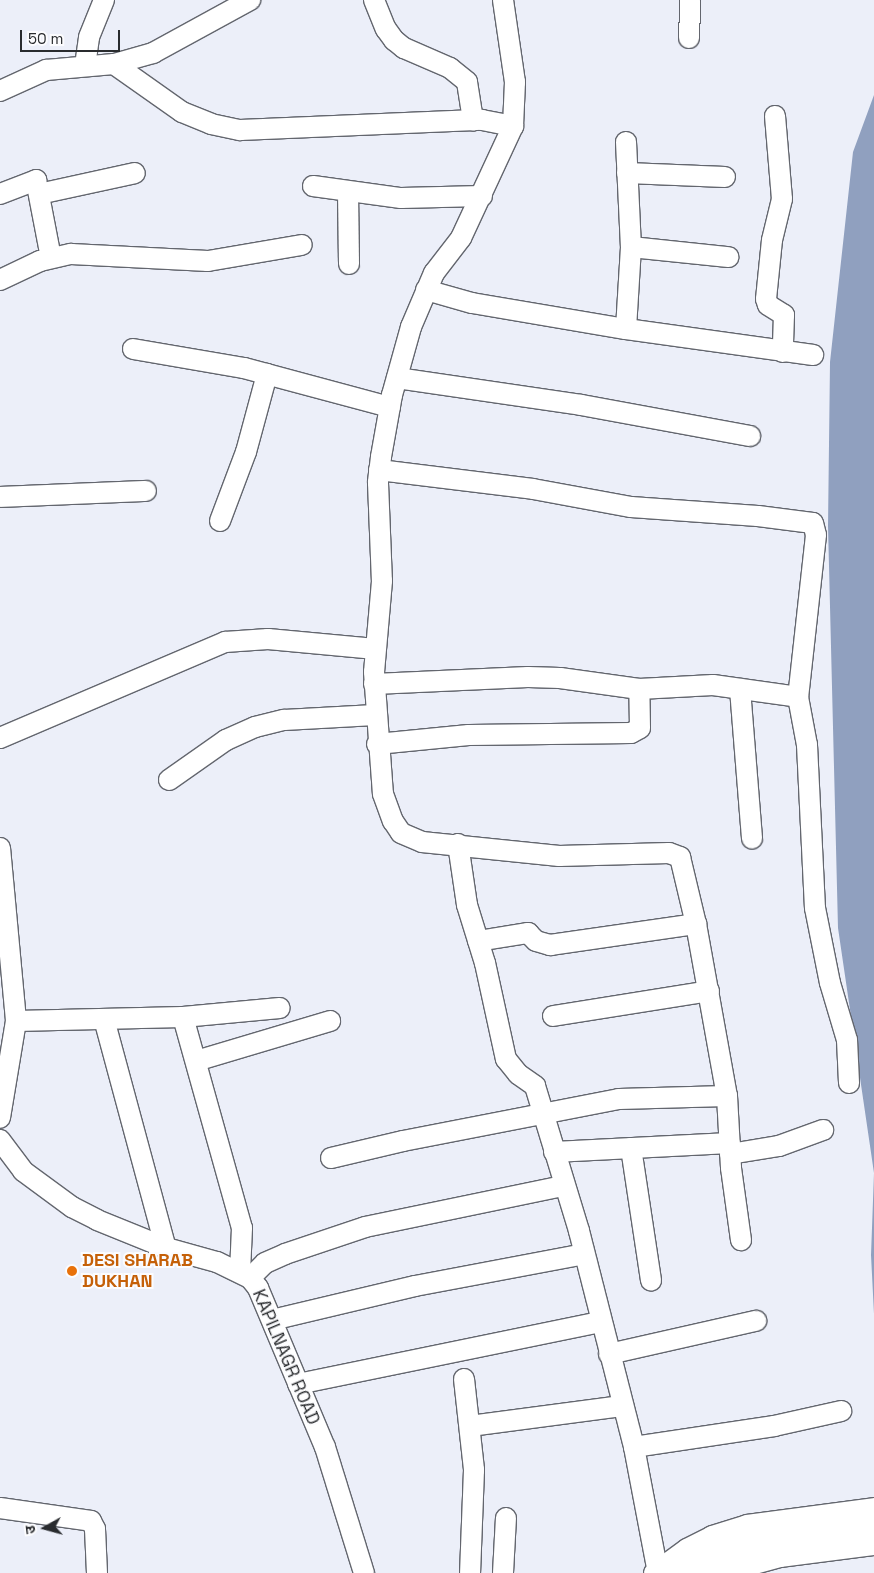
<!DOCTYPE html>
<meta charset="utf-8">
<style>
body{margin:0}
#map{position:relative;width:874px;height:1573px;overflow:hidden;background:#eceff9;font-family:"Space Grotesk","Noto Sans Devanagari",sans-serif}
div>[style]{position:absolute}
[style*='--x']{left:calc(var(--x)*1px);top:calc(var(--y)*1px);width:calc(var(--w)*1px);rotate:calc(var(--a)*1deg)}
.water>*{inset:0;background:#90a0bf}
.roads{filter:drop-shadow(1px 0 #63666e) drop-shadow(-1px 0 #63666e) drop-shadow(0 1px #63666e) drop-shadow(0 -1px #63666e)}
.minor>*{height:20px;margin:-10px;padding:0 10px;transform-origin:10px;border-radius:10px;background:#fff}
.major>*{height:25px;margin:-12.5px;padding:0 12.5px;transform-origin:12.5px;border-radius:12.5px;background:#fff}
.dots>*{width:14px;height:14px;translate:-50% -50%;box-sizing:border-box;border:2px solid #fcfcfe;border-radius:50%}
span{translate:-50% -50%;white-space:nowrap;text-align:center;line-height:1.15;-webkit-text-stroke:4px #fcfcfe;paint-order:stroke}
.food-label{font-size:18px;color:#c56008;font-weight:700}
.left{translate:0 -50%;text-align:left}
.street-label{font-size:18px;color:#292b2e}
.north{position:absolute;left:20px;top:1503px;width:50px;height:50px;-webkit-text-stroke:4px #fcfcfe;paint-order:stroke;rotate:263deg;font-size:14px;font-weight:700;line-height:20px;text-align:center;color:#292b2e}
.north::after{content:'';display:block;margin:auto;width:18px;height:22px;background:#292b2e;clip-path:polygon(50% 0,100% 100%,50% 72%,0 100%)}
.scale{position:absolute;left:20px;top:30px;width:100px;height:22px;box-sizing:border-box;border:2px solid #292b2e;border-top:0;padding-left:6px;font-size:15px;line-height:18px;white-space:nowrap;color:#292b2e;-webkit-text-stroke:4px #fcfcfe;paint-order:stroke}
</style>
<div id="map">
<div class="water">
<i style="clip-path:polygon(874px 95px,874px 1314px,871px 1255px,874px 1173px,838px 928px,828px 526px,830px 362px,853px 152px)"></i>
</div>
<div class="roads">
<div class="minor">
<i style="--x:374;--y:0;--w:31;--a:68"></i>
<i style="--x:386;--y:29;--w:14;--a:54"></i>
<i style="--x:394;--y:40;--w:13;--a:39"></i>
<i style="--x:404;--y:48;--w:50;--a:23.5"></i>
<i style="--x:450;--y:68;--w:22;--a:39"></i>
<i style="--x:467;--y:82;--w:39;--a:81"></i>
<i style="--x:503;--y:0;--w:83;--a:81.7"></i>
<i style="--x:515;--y:82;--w:44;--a:92.6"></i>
<i style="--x:513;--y:126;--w:123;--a:114.9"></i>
<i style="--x:461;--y:238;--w:44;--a:127.6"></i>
<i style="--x:434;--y:273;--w:59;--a:113.1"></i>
<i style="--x:411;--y:327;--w:71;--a:105.6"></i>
<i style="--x:392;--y:395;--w:63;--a:100.1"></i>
<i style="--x:381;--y:457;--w:26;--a:97"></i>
<i style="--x:378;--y:483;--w:98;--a:87.7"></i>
<i style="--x:382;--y:581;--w:91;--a:95"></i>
<i style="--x:374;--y:672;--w:122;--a:85.8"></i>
<i style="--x:383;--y:794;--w:29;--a:70"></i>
<i style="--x:393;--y:821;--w:14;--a:56"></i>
<i style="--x:401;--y:833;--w:23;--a:23"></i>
<i style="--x:422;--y:842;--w:138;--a:5.8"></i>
<i style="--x:559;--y:856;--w:110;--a:-1.6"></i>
<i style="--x:669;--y:853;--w:12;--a:20"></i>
<i style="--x:680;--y:857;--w:69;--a:76.6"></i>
<i style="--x:696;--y:924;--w:175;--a:79.8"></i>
<i style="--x:727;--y:1096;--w:72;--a:86.8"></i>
<i style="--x:731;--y:1168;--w:73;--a:82.1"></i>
<i style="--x:689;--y:38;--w:38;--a:-88"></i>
<i style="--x:114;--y:64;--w:83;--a:35.2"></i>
<i style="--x:182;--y:112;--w:31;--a:22"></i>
<i style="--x:211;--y:124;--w:30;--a:12"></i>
<i style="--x:240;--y:130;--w:242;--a:-2.4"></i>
<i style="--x:482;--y:120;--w:32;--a:11"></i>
<i style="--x:85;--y:66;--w:29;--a:-82"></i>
<i style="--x:89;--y:37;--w:40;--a:-68"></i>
<i style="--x:0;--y:91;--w:51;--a:-24.5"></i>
<i style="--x:46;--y:70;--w:68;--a:-5"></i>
<i style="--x:114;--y:64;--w:41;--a:-15.8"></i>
<i style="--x:153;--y:53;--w:111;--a:-28.7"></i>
<i style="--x:775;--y:116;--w:83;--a:85.2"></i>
<i style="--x:782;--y:199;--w:42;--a:103.7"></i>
<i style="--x:772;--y:240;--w:59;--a:95.8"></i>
<i style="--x:766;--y:299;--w:6;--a:72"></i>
<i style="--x:768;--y:305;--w:19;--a:32"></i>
<i style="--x:784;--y:315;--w:37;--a:92"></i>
<i style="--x:626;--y:142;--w:105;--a:87.3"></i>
<i style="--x:631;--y:247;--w:82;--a:93.5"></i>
<i style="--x:627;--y:173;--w:98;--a:2.3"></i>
<i style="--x:313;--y:186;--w:89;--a:7.8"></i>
<i style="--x:401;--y:198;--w:81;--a:-1.4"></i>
<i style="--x:348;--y:192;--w:72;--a:89.2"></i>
<i style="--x:0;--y:194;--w:39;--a:-21"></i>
<i style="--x:36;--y:180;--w:79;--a:79.1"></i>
<i style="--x:39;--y:194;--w:98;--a:-12.3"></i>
<i style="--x:631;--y:247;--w:98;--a:5.9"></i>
<i style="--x:0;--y:280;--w:44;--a:-25.4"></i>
<i style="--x:40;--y:261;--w:32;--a:-13"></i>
<i style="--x:71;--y:254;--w:137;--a:2.9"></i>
<i style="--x:208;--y:261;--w:95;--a:-9.7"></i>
<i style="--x:426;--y:290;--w:48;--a:15.8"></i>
<i style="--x:472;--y:303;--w:156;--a:9.6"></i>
<i style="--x:626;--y:329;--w:189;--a:7.9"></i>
<i style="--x:133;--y:349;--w:113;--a:9.7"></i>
<i style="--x:244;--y:368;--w:151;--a:15"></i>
<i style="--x:397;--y:378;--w:186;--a:8.3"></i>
<i style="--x:581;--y:405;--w:172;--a:10.4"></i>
<i style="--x:379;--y:470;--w:155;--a:7"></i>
<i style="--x:533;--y:489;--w:100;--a:10.4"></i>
<i style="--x:631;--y:507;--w:127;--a:4.1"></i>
<i style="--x:758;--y:516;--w:55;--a:7.3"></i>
<i style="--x:813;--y:523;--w:12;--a:76"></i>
<i style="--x:816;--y:535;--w:163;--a:96.3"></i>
<i style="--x:798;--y:697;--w:49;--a:79.4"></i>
<i style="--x:807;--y:745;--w:163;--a:87.2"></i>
<i style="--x:815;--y:908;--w:76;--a:78.7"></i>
<i style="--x:830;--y:983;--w:59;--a:73.4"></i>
<i style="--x:847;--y:1040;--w:43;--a:87.3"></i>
<i style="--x:0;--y:497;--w:146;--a:-2.4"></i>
<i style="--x:220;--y:521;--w:74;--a:-69.4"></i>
<i style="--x:246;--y:452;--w:81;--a:-74.9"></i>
<i style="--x:374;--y:684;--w:154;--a:-2.6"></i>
<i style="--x:528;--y:677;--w:32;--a:2"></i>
<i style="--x:560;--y:678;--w:80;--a:7.9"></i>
<i style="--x:639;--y:689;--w:74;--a:-3.1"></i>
<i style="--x:713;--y:685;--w:86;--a:8"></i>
<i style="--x:740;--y:689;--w:150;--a:85.4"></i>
<i style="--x:0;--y:738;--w:245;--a:-23.1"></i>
<i style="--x:225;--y:642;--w:43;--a:-4"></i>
<i style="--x:268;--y:639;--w:108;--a:5.3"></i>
<i style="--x:377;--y:744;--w:92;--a:-5.6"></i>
<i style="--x:469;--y:735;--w:162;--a:-0.7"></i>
<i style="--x:631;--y:733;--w:10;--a:-29"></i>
<i style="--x:640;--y:728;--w:39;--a:-91"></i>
<i style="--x:169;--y:780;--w:70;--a:-35.1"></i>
<i style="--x:226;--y:740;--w:32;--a:-24"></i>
<i style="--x:255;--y:727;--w:30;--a:-14"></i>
<i style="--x:284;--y:720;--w:91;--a:-3.1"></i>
<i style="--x:458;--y:844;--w:62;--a:81.6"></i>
<i style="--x:467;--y:905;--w:61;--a:72.8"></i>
<i style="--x:485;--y:963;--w:98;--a:77.7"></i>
<i style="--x:506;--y:1059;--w:19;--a:51"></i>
<i style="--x:518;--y:1074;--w:21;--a:35"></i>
<i style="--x:535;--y:1086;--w:152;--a:73.1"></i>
<i style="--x:579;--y:1231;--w:223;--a:75.7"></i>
<i style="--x:634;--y:1447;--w:123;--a:79.2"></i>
<i style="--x:0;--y:848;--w:174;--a:84.7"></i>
<i style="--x:16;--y:1021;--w:98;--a:99.4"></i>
<i style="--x:478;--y:941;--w:51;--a:-9.1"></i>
<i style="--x:528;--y:933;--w:11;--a:45"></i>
<i style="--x:536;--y:941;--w:15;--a:16"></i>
<i style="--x:550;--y:945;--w:148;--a:-8.2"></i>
<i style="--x:553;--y:1016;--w:158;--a:-9.1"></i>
<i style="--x:183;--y:1017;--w:219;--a:74.4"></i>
<i style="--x:242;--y:1228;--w:44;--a:92.6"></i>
<i style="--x:104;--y:1019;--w:237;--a:74.9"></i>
<i style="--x:16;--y:1021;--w:167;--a:-1.4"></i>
<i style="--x:183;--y:1017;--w:97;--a:-5.3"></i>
<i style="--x:196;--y:1061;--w:140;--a:-16.6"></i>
<i style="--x:0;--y:1140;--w:39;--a:53"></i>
<i style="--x:23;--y:1171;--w:61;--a:36.3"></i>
<i style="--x:72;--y:1207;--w:28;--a:27"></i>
<i style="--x:97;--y:1220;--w:74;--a:22.1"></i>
<i style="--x:166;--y:1248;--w:53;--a:15.4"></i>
<i style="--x:217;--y:1262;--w:37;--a:26"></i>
<i style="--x:250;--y:1278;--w:13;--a:51"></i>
<i style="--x:258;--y:1288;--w:173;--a:67.2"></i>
<i style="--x:325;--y:1447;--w:132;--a:72.8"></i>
<i style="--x:631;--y:1148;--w:134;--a:81.4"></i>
<i style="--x:554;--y:1152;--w:176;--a:-2.9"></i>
<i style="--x:730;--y:1154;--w:50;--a:-9.3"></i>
<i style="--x:779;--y:1146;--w:47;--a:-20"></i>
<i style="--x:331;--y:1158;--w:74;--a:-13.3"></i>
<i style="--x:403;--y:1141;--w:220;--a:-11"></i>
<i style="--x:619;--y:1099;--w:108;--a:-1.6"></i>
<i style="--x:250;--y:1278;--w:21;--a:-45"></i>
<i style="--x:265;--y:1263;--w:22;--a:-24"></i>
<i style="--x:285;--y:1254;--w:84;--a:-18.6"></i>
<i style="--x:365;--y:1227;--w:202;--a:-11.7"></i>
<i style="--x:272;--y:1320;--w:147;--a:-13.4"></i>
<i style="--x:415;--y:1286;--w:172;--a:-10.7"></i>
<i style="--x:609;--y:1354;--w:151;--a:-12.7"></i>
<i style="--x:464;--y:1379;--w:92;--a:83.7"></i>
<i style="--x:474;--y:1470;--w:103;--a:92.2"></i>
<i style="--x:298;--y:1384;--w:309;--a:-11.6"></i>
<i style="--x:470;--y:1426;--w:153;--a:-7.5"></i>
<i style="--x:634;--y:1447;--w:142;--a:-8.5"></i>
<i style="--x:774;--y:1426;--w:69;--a:-12.6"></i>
<i style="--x:0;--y:1508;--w:92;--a:8.1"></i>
<i style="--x:91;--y:1521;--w:9;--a:63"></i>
<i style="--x:95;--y:1529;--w:44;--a:87.4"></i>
<i style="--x:503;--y:1573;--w:55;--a:-86.9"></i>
<i style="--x:654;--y:1573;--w:41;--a:-36"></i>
<i style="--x:687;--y:1549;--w:28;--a:-27"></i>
<i style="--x:712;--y:1536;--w:37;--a:-17"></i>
<i style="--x:747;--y:1525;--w:128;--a:-7.6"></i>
</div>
<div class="major">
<i style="--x:679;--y:1573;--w:60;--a:-30"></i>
<i style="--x:731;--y:1543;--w:144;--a:-7.6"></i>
<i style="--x:710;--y:1573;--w:72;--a:-15.4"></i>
<i style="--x:779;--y:1554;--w:96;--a:-7.2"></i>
</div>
</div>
<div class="dots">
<i style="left:72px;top:1271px;background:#e8710a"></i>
</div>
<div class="food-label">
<span class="left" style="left:82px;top:1271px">DESI SHARAB<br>DUKHAN</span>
</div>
<div class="street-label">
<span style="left:286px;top:1357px;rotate:67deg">KAPILNAGR ROAD</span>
</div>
<div class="north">उ</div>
<div class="scale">50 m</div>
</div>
